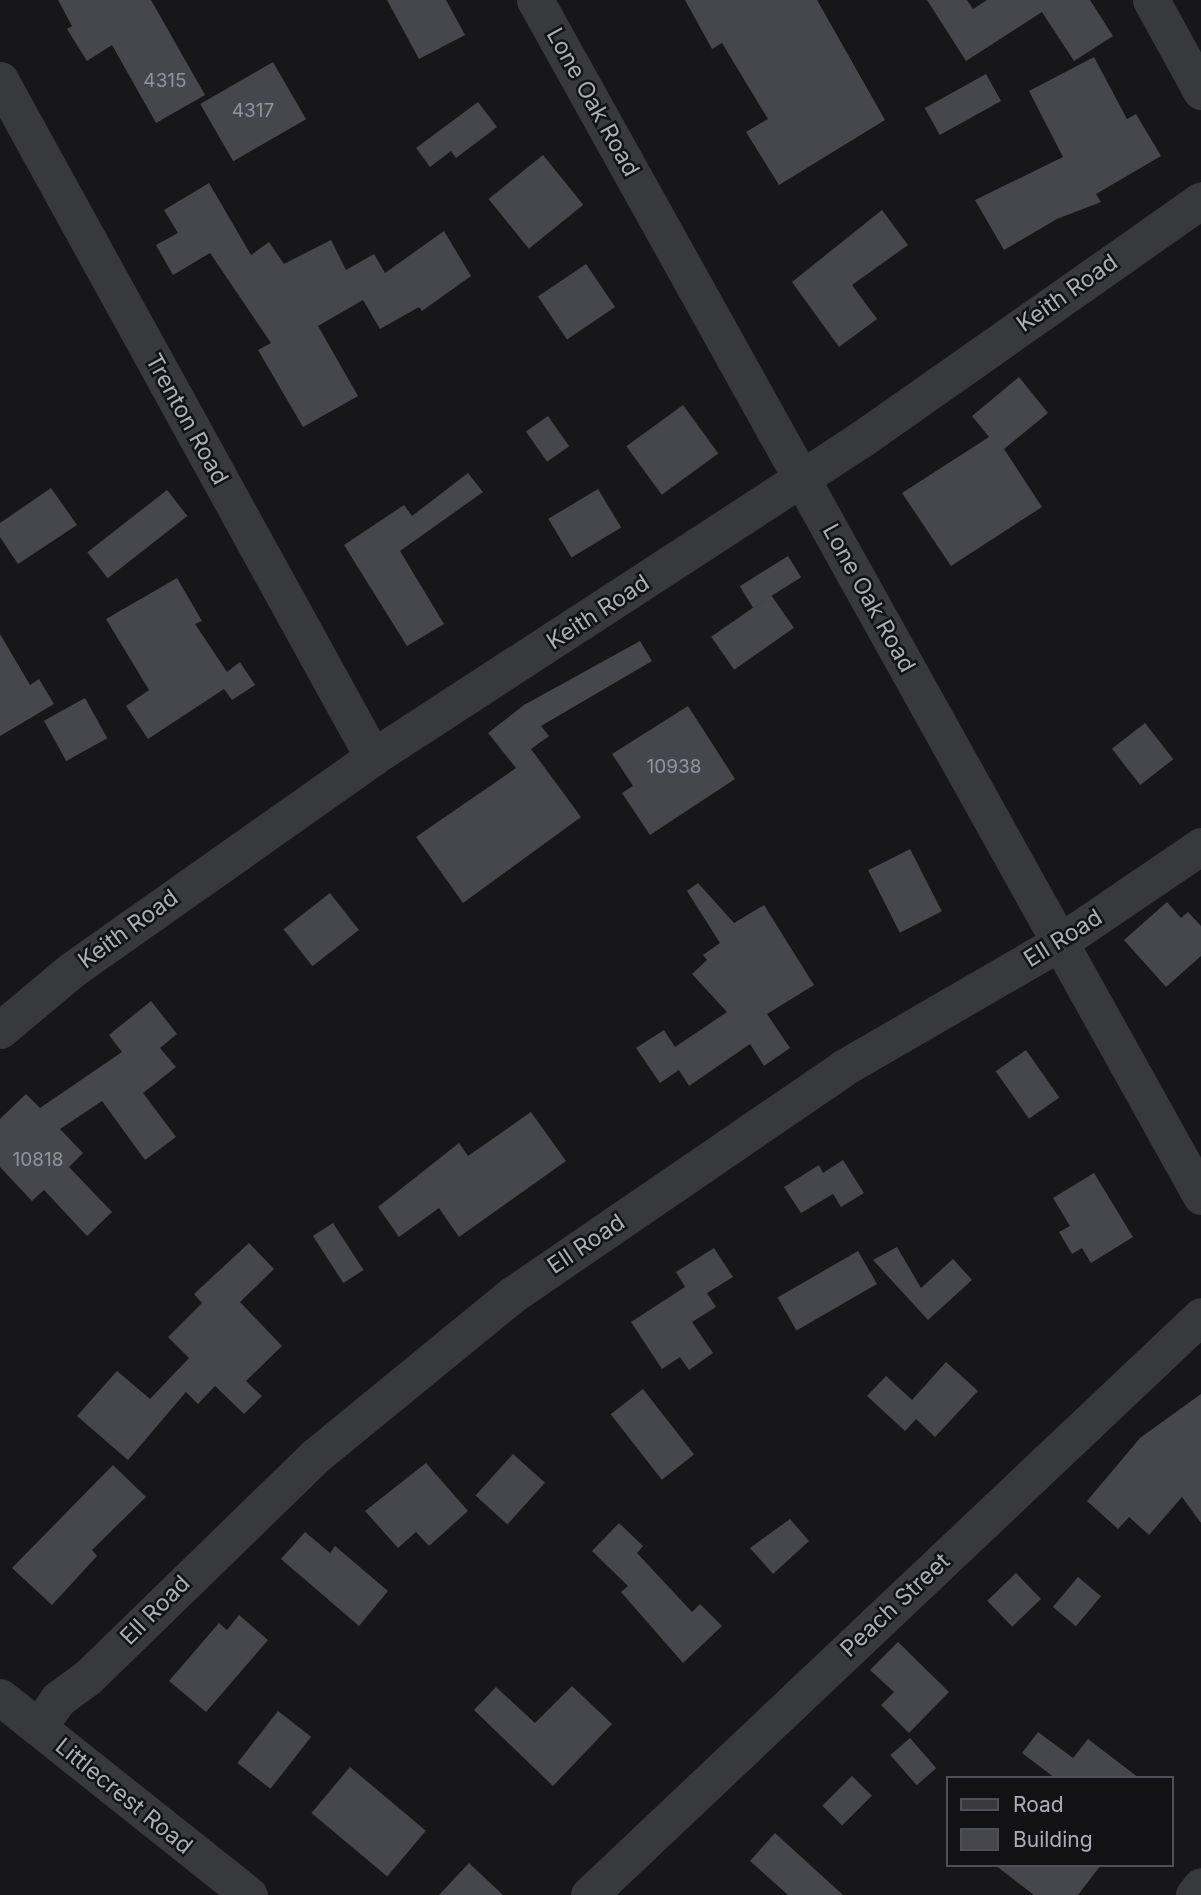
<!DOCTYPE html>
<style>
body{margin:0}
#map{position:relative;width:1201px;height:1895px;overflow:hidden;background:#171719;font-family:Inter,sans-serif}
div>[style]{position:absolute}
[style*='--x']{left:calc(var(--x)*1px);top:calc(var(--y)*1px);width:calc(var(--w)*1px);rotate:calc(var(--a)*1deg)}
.building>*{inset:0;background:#46474c;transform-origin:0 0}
.minor>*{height:37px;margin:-18.5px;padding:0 18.5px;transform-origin:18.5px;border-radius:18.5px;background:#38393d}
span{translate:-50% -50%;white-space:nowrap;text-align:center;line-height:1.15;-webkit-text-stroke:5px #121214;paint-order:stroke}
.number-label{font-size:19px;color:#90949d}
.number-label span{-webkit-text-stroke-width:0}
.street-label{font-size:23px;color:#a9aeb8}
.legend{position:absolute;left:946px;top:1776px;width:228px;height:91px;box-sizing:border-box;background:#121214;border:2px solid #4e5056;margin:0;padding:9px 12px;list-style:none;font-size:21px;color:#a9aeb8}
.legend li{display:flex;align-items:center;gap:14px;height:35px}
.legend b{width:35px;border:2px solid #4e5056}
</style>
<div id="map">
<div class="building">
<i style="clip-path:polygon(58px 0,151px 0,205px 95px,156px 123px,112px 45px,87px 61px,67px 29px,72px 26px)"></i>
<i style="clip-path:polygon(387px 0,446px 0,465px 35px,419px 59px)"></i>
<i style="clip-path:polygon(685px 0,817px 0,885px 120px,779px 185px,746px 132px,768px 119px,722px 43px,712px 49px)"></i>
<i style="clip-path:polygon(927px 0,967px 0,973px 9px,987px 0,1090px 0,1113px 36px,1074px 61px,1042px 12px,966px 61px)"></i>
<i style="clip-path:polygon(1094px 57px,1127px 119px,1136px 114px,1161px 156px,1096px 194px,1101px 202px,1057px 219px,1004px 250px,975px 200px,1063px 157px,1029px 91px)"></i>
<i style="left:273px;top:62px;width:66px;height:84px;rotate:60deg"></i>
<i style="left:986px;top:74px;width:31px;height:70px;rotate:61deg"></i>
<i style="clip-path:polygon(478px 102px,497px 127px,456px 158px,451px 151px,430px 167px,416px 148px)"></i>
<i style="left:543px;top:155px;width:64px;height:70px;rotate:51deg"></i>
<i style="clip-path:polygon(209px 183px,251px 255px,269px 242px,284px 264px,331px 240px,346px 270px,374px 254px,385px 273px,444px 231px,471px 276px,422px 311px,419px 307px,380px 329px,363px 300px,318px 326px,358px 396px,303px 427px,258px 350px,271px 343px,210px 253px,173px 275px,156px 245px,178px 233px,164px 210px)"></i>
<i style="clip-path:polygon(882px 210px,908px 245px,852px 285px,877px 319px,839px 347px,792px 282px)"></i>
<i style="left:586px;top:264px;width:52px;height:58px;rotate:56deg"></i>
<i style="clip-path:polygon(1019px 377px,1048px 413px,1004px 449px,1042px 507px,951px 566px,902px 493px,989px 437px,972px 416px)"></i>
<i style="left:683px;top:405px;width:60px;height:70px;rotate:54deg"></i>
<i style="left:548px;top:416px;width:37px;height:27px;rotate:55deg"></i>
<i style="clip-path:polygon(468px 473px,483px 492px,400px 551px,444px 624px,407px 646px,344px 545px,404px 505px,412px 516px)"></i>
<i style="clip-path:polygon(51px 488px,77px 525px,18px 564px,0 537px,0 523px)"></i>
<i style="left:598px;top:489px;width:45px;height:58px;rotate:59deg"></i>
<i style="left:167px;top:490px;width:33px;height:101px;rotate:52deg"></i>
<i style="left:788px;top:556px;width:25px;height:57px;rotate:58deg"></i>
<i style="clip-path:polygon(177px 578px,202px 621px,195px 624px,227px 672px,240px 662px,255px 685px,232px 700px,224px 689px,148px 739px,126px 706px,149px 690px,106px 619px)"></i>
<i style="left:771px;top:595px;width:40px;height:73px;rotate:55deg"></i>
<i style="clip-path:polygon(0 634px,30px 685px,39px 679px,54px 704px,0 736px)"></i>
<i style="clip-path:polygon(640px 641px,652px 661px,541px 726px,549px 736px,531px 749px,581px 817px,463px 903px,416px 837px,516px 768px,488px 733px,524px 705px)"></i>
<i style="left:85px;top:698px;width:46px;height:47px;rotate:61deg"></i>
<i style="clip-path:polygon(688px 706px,735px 779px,650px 835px,622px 793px,633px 786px,612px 754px)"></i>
<i style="left:1145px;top:723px;width:46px;height:42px;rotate:52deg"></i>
<i style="left:910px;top:849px;width:70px;height:47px;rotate:63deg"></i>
<i style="clip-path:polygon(698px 883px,734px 923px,764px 905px,814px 985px,767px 1014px,790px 1048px,764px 1066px,750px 1044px,689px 1086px,679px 1070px,660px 1083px,636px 1048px,664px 1030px,675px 1047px,727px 1012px,692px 974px,707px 960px,703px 955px,720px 943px,687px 891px)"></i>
<i style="left:330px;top:893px;width:47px;height:59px;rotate:52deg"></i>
<i style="clip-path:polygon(1167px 902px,1181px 918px,1188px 912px,1201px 926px,1201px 956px,1166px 987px,1124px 940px)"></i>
<i style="clip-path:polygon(151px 1001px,177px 1034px,160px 1048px,176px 1067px,143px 1093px,176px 1137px,145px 1160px,102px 1101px,60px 1129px,83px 1153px,69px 1167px,112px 1212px,87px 1236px,44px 1190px,32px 1201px,0 1167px,0 1119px,26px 1094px,40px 1108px,122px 1052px,109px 1035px)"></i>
<i style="left:1026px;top:1050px;width:58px;height:37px;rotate:55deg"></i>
<i style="clip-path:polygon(531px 1112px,566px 1161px,459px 1237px,439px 1208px,399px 1237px,378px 1207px,459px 1143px,468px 1156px)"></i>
<i style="clip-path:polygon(843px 1160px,864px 1193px,841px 1207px,833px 1194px,801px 1213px,784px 1187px,819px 1165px,823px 1173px)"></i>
<i style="clip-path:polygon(1094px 1173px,1133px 1237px,1091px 1263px,1082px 1248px,1072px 1254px,1059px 1232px,1070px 1226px,1053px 1198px)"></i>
<i style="left:333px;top:1223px;width:56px;height:24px;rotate:57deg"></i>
<i style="clip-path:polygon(249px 1243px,274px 1269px,240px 1302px,282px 1346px,246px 1381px,262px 1396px,244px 1414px,215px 1386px,198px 1404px,186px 1392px,128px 1460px,77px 1416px,117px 1371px,150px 1399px,189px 1358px,168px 1337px,202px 1303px,194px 1294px)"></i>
<i style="clip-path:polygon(897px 1247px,921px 1288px,953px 1259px,972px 1280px,928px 1320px,873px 1260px)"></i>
<i style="clip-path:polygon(714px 1248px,733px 1277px,707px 1293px,716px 1307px,692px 1322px,713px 1353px,689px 1370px,680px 1357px,662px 1369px,631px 1322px,685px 1287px,676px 1272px)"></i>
<i style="left:858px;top:1251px;width:38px;height:93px;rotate:60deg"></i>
<i style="clip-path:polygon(946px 1362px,978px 1391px,935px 1437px,916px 1419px,905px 1431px,867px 1396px,886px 1376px,912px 1400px)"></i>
<i style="left:643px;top:1389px;width:83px;height:41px;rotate:52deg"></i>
<i style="clip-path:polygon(1201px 1394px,1201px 1523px,1182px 1497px,1149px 1535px,1129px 1517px,1118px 1529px,1087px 1501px,1140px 1438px)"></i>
<i style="left:513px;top:1454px;width:43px;height:56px;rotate:42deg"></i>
<i style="clip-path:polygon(426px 1463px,468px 1511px,429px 1546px,416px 1532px,398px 1548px,365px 1511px)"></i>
<i style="clip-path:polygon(113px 1465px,146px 1497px,92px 1550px,97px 1556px,52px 1605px,12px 1568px)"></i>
<i style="clip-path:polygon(790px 1519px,809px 1541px,773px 1574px,750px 1548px)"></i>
<i style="clip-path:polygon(619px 1523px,643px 1546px,637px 1553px,692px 1612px,700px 1604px,722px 1626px,683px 1663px,621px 1592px,628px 1586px,592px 1551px)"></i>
<i style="clip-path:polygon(305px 1532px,330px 1553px,335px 1546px,388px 1591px,359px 1626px,281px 1559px)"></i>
<i style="left:1016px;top:1573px;width:36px;height:40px;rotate:46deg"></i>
<i style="left:1078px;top:1577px;width:30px;height:39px;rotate:40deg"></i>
<i style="clip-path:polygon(239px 1615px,268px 1640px,206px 1712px,169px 1681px,219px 1623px,227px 1630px)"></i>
<i style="clip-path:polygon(898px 1642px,949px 1692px,909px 1733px,881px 1705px,894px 1692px,870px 1670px)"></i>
<i style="clip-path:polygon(572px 1686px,612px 1724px,553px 1786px,474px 1710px,496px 1687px,535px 1723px)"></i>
<i style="left:278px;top:1711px;width:42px;height:66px;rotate:38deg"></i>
<i style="clip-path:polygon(1038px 1732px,1073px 1758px,1088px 1739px,1139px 1778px,1055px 1778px,1022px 1753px)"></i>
<i style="left:910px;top:1738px;width:40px;height:26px;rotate:49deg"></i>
<i style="left:350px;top:1767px;width:99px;height:60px;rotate:40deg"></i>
<i style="left:852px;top:1776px;width:28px;height:42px;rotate:45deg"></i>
<i style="clip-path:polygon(775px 1833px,843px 1895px,788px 1895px,750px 1861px)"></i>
<i style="clip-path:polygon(469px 1863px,503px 1895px,439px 1895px)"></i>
<i style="clip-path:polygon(995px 1865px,1101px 1865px,1078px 1895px,1034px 1895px)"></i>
</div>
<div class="minor">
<i style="--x:535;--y:0;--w:1369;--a:60.89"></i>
<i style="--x:1151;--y:0;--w:104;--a:61.2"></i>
<i style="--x:0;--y:80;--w:773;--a:61.15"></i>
<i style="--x:0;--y:1030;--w:95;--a:-39.9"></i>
<i style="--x:73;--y:969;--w:367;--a:-35.2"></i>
<i style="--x:373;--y:757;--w:581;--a:-33.06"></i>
<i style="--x:860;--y:440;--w:417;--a:-35.1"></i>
<i style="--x:0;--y:1697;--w:318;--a:38.5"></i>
<i style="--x:38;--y:1727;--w:34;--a:-54"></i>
<i style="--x:58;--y:1699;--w:36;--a:-36"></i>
<i style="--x:87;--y:1678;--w:317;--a:-44.2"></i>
<i style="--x:314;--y:1457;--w:256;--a:-39.3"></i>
<i style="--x:512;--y:1295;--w:401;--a:-34.4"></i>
<i style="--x:843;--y:1068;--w:251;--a:-30.1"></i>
<i style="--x:1060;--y:942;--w:171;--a:-34.2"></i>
<i style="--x:589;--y:1895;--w:842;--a:-43.41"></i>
<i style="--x:1194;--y:1895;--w:11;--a:-52"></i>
</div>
<div class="number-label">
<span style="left:165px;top:81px">4315</span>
<span style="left:253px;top:111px">4317</span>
<span style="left:674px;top:767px">10938</span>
<span style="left:38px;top:1160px">10818</span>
</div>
<div class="street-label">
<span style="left:593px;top:102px;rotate:61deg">Lone Oak Road</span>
<span style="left:1067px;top:293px;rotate:-35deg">Keith Road</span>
<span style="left:187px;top:419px;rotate:61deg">Trenton Road</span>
<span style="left:869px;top:598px;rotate:61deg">Lone Oak Road</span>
<span style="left:598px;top:612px;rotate:-33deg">Keith Road</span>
<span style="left:128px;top:929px;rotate:-36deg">Keith Road</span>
<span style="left:1063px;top:938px;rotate:-32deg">Ell Road</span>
<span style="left:586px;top:1244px;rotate:-34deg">Ell Road</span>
<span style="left:895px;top:1605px;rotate:-43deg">Peach Street</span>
<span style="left:155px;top:1610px;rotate:-45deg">Ell Road</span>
<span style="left:124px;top:1796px;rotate:39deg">Littlecrest Road</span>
</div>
<ul class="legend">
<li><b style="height:9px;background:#38393d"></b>Road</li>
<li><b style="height:19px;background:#46474c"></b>Building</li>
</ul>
</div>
